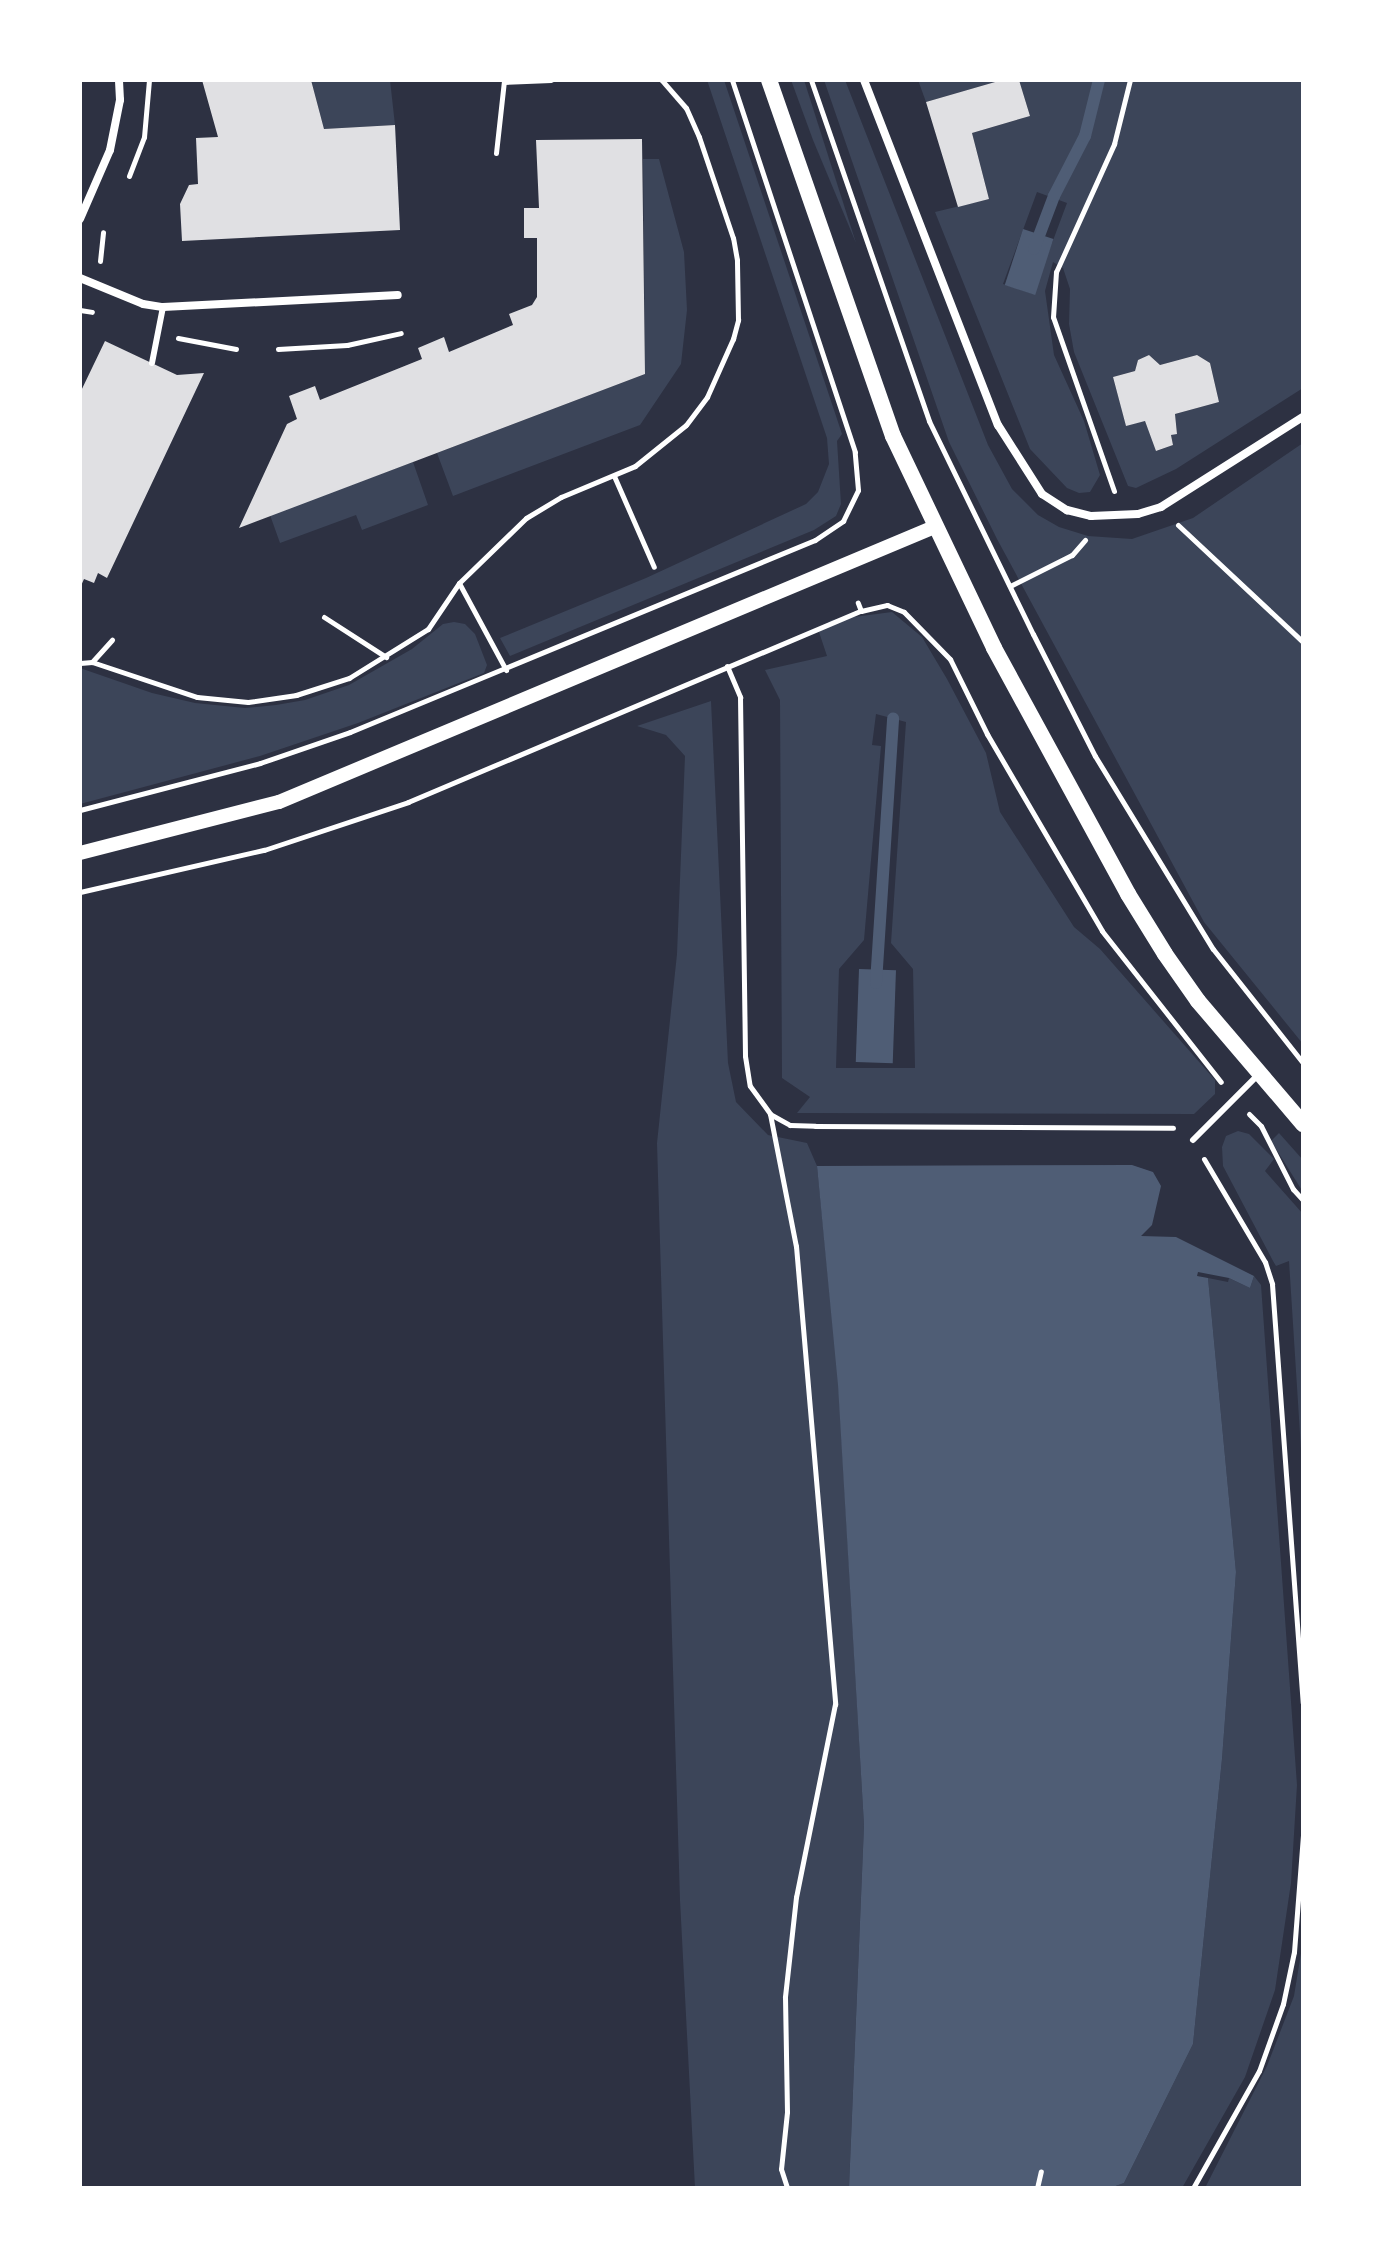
<!DOCTYPE html>
<style>
body{margin:0}
#map{position:relative;width:1383px;height:2268px;overflow:hidden;background:#2d3142;font-family:Mulish,sans-serif}
div>[style]{position:absolute}
[style*='--x']{left:calc(var(--x)*1px);top:calc(var(--y)*1px);width:calc(var(--w)*1px);rotate:calc(var(--a)*1deg)}
.green>*{inset:0;background:#3c4559}
.water>*{inset:0;background:#4f5d75;transform-origin:0 0}
.stream>*{height:12px;margin:-6px;padding:0 6px;transform-origin:6px;border-radius:6px;background:#4f5d75}
.building>*{inset:0;background:#e0e0e3}
.path>*{height:5px;margin:-2.5px;padding:0 2.5px;transform-origin:2.5px;border-radius:2.5px;background:#fff}
.service>*{height:6px;margin:-3px;padding:0 3px;transform-origin:3px;border-radius:3px;background:#fff}
.minor>*{height:8px;margin:-4px;padding:0 4px;transform-origin:4px;border-radius:4px;background:#fff}
.tertiary>*{height:14px;margin:-7px;padding:0 7px;transform-origin:7px;border-radius:7px;background:#fff}
.secondary>*{height:16px;margin:-8px;padding:0 8px;transform-origin:8px;border-radius:8px;background:#fff}
span{translate:-50% -50%;white-space:nowrap;text-align:center;line-height:1.15;-webkit-text-stroke:6px #fff;paint-order:stroke}
.frame{position:absolute;inset:0;border:82px solid #fff;pointer-events:none}
</style>
<div id="map">
<div class="green">
<i style="clip-path:polygon(311px 80px,390px 80px,395px 125px,324px 129px)"></i>
<i style="clip-path:polygon(707px 80px,724px 80px,842px 434px,837px 441px,841px 504px,836px 516px,814px 530px,510px 656px,500px 638px,646px 578px,806px 504px,818px 492px,829px 464px,827px 438px)"></i>
<i style="clip-path:polygon(791px 80px,804px 80px,856px 243px,813px 140px)"></i>
<i style="clip-path:polygon(824px 80px,845px 80px,988px 445px,1012px 489px,1038px 515px,1059px 527px,1088px 536px,1132px 539px,1193px 518px,1303px 443px,1303px 1044px,1204px 922px,997px 539px,949px 442px)"></i>
<i style="clip-path:polygon(918px 80px,1002px 80px,926px 102px)"></i>
<i style="clip-path:polygon(evenodd,1019px 80px,1303px 80px,1303px 388px,1176px 469px,1136px 488px,1128px 486px,1074px 352px,1069px 324px,1070px 289px,1063px 268px,1053px 262px,1045px 291px,1054px 355px,1084px 421px,1100px 475px,1090px 492px,1079px 493px,1067px 488px,1030px 449px,935px 212px,989px 199px,972px 133px,1030px 116px,1019px 80px,1037px 192px,1067px 203px,1033px 294px,1003px 284px,1037px 192px,1019px 80px,1149px 355px,1160px 365px,1197px 355px,1210px 363px,1219px 402px,1175px 414px,1177px 433px,1171px 435px,1173px 445px,1157px 451px,1145px 421px,1126px 425px,1113px 377px,1135px 371px,1138px 360px,1149px 355px)"></i>
<i style="clip-path:polygon(643px 159px,659px 159px,684px 252px,687px 310px,681px 364px,640px 425px,453px 496px,437px 453px,645px 374px)"></i>
<i style="clip-path:polygon(413px 462px,428px 505px,362px 530px,356px 515px,280px 543px,270px 515px)"></i>
<i style="clip-path:polygon(evenodd,892px 612px,922px 637px,947px 679px,986px 753px,1000px 812px,1074px 927px,1100px 949px,1215px 1080px,1215px 1094px,1194px 1114px,797px 1113px,810px 1097px,782px 1078px,780px 700px,765px 670px,827px 656px,819px 632px,831px 620px,892px 612px,876px 714px,906px 722px,891px 943px,913px 969px,915px 1068px,836px 1068px,839px 969px,864px 940px,881px 746px,872px 745px,876px 714px)"></i>
<i style="clip-path:polygon(454px 622px,465px 624px,475px 634px,487px 665px,484px 673px,358px 723px,260px 756px,80px 804px,80px 668px,152px 693px,195px 703px,245px 708px,276px 705px,305px 700px,349px 685px,412px 649px,443px 624px)"></i>
<i style="clip-path:polygon(711px 701px,728px 1063px,736px 1102px,768px 1135px,807px 1143px,817px 1166px,838px 1375px,864px 1825px,849px 2188px,695px 2188px,680px 1900px,657px 1143px,677px 954px,685px 756px,666px 735px,637px 726px)"></i>
<i style="clip-path:polygon(1238px 1131px,1249px 1134px,1274px 1159px,1265px 1171px,1303px 1214px,1303px 1481px,1289px 1261px,1276px 1266px,1273px 1261px,1223px 1166px,1222px 1147px,1226px 1136px)"></i>
<i style="clip-path:polygon(1279px 1133px,1303px 1160px,1303px 1192px,1271px 1141px)"></i>
<i style="clip-path:polygon(1254px 1276px,1261px 1285px,1297px 1785px,1291px 1883px,1275px 1990px,1245px 2077px,1182px 2188px,1110px 2188px,1124px 2183px,1193px 2044px,1222px 1759px,1236px 1572px,1208px 1278px,1228px 1282px,1229px 1278px,1250px 1288px)"></i>
<i style="clip-path:polygon(1302px 1947px,1303px 2188px,1205px 2188px,1267px 2066px,1294px 1996px)"></i>
</div>
<div class="water">
<i style="left:1023px;top:229px;width:32px;height:59px;rotate:18deg"></i>
<i style="left:859px;top:969px;width:37px;height:93px;rotate:2deg"></i>
<i style="clip-path:polygon(1132px 1165px,1153px 1172px,1161px 1186px,1152px 1225px,1141px 1236px,1176px 1237px,1254px 1276px,1250px 1288px,1229px 1278px,1198px 1272px,1197px 1276px,1208px 1278px,1236px 1572px,1222px 1759px,1193px 2044px,1124px 2183px,1110px 2188px,849px 2188px,864px 1825px,838px 1385px,817px 1166px)"></i>
</div>
<div class="stream">
<i style="--x:1034;--y:249;--w:57;--a:-69.3"></i>
<i style="--x:1054;--y:196;--w:68;--a:-62.7"></i>
<i style="--x:1085;--y:136;--w:58;--a:-76"></i>
<i style="--x:876;--y:983;--w:265;--a:-86.3"></i>
</div>
<div class="building">
<i style="clip-path:polygon(202px 80px,311px 80px,324px 129px,395px 125px,400px 230px,182px 241px,180px 204px,189px 185px,198px 184px,196px 138px,218px 137px)"></i>
<i style="clip-path:polygon(1002px 80px,1019px 80px,1030px 116px,972px 133px,989px 199px,958px 207px,926px 102px)"></i>
<i style="clip-path:polygon(642px 139px,645px 374px,239px 528px,287px 424px,297px 419px,289px 396px,315px 386px,320px 400px,422px 359px,418px 348px,444px 337px,449px 352px,513px 325px,509px 314px,532px 305px,537px 297px,537px 238px,524px 238px,524px 208px,539px 208px,536px 140px)"></i>
<i style="clip-path:polygon(105px 341px,177px 375px,204px 373px,107px 578px,98px 573px,94px 583px,84px 579px,80px 588px,80px 393px)"></i>
<i style="clip-path:polygon(1149px 355px,1160px 365px,1197px 355px,1210px 363px,1219px 402px,1175px 414px,1177px 434px,1171px 435px,1173px 445px,1156px 451px,1145px 421px,1126px 426px,1113px 377px,1135px 371px,1138px 360px)"></i>
</div>
<div class="path">
<i style="--x:811;--y:80;--w:361;--a:70.9"></i>
<i style="--x:929;--y:421;--w:237;--a:64"></i>
<i style="--x:1033;--y:634;--w:137;--a:63.1"></i>
<i style="--x:1095;--y:756;--w:226;--a:58.6"></i>
<i style="--x:1213;--y:949;--w:145;--a:51.7"></i>
<i style="--x:504;--y:82;--w:47;--a:-2.4"></i>
<i style="--x:496;--y:153;--w:73;--a:-83.7"></i>
<i style="--x:129;--y:176;--w:42;--a:-69"></i>
<i style="--x:144;--y:137;--w:57;--a:-85"></i>
<i style="--x:100;--y:261;--w:29;--a:-84"></i>
<i style="--x:80;--y:310;--w:12;--a:9"></i>
<i style="--x:178;--y:338;--w:59;--a:10.7"></i>
<i style="--x:278;--y:349;--w:69;--a:-3.3"></i>
<i style="--x:347;--y:345;--w:55;--a:-12.5"></i>
<i style="--x:614;--y:476;--w:99;--a:66.3"></i>
<i style="--x:1114;--y:491;--w:184;--a:-109.3"></i>
<i style="--x:1053;--y:317;--w:45;--a:-86.2"></i>
<i style="--x:1056;--y:272;--w:141;--a:-65.6"></i>
<i style="--x:1114;--y:144;--w:66;--a:-76"></i>
<i style="--x:1178;--y:525;--w:171;--a:43.1"></i>
<i style="--x:459;--y:583;--w:99;--a:61.6"></i>
<i style="--x:1010;--y:586;--w:69;--a:-26.6"></i>
<i style="--x:1072;--y:555;--w:20;--a:-49"></i>
<i style="--x:861;--y:611;--w:27;--a:-13"></i>
<i style="--x:887;--y:605;--w:18;--a:22"></i>
<i style="--x:904;--y:612;--w:66;--a:45.6"></i>
<i style="--x:950;--y:659;--w:84;--a:63.7"></i>
<i style="--x:987;--y:734;--w:228;--a:59.7"></i>
<i style="--x:1102;--y:931;--w:192;--a:51.8"></i>
<i style="--x:324;--y:617;--w:74;--a:32.8"></i>
<i style="--x:92;--y:662;--w:30;--a:-48"></i>
<i style="--x:80;--y:663;--w:12;--a:-5"></i>
<i style="--x:92;--y:662;--w:111;--a:18.4"></i>
<i style="--x:197;--y:697;--w:51;--a:5.6"></i>
<i style="--x:248;--y:702;--w:49;--a:-8.3"></i>
<i style="--x:296;--y:695;--w:56;--a:-17.8"></i>
<i style="--x:349;--y:678;--w:93;--a:-31.8"></i>
<i style="--x:428;--y:629;--w:55;--a:-56"></i>
<i style="--x:459;--y:583;--w:93;--a:-44.1"></i>
<i style="--x:526;--y:518;--w:41;--a:-31"></i>
<i style="--x:561;--y:497;--w:80;--a:-22.7"></i>
<i style="--x:635;--y:466;--w:65;--a:-38.8"></i>
<i style="--x:686;--y:425;--w:35;--a:-53"></i>
<i style="--x:707;--y:397;--w:64;--a:-65.9"></i>
<i style="--x:733;--y:339;--w:20;--a:-75"></i>
<i style="--x:738;--y:320;--w:60;--a:-91"></i>
<i style="--x:737;--y:260;--w:22;--a:-100"></i>
<i style="--x:733;--y:238;--w:107;--a:-108.6"></i>
<i style="--x:699;--y:137;--w:32;--a:-114"></i>
<i style="--x:686;--y:108;--w:37;--a:-131"></i>
<i style="--x:727;--y:666;--w:34;--a:67"></i>
<i style="--x:740;--y:697;--w:359;--a:89.2"></i>
<i style="--x:745;--y:1056;--w:30;--a:81"></i>
<i style="--x:750;--y:1086;--w:34;--a:54"></i>
<i style="--x:770;--y:1114;--w:135;--a:78.9"></i>
<i style="--x:796;--y:1246;--w:460;--a:85.1"></i>
<i style="--x:835;--y:1704;--w:197;--a:101.4"></i>
<i style="--x:796;--y:1897;--w:101;--a:96.3"></i>
<i style="--x:785;--y:1997;--w:115;--a:89"></i>
<i style="--x:787;--y:2112;--w:57;--a:96"></i>
<i style="--x:781;--y:2169;--w:20;--a:72"></i>
<i style="--x:80;--y:810;--w:186;--a:-14.6"></i>
<i style="--x:260;--y:763;--w:95;--a:-19"></i>
<i style="--x:350;--y:732;--w:503;--a:-22.44"></i>
<i style="--x:815;--y:540;--w:34;--a:-34"></i>
<i style="--x:843;--y:521;--w:34;--a:-64"></i>
<i style="--x:858;--y:490;--w:38;--a:-95"></i>
<i style="--x:855;--y:452;--w:392;--a:-108.3"></i>
<i style="--x:80;--y:892;--w:189;--a:-12.9"></i>
<i style="--x:264;--y:850;--w:152;--a:-18.4"></i>
<i style="--x:408;--y:802;--w:492;--a:-22.9"></i>
<i style="--x:861;--y:611;--w:9;--a:-111"></i>
<i style="--x:770;--y:1114;--w:23;--a:29"></i>
<i style="--x:790;--y:1125;--w:25;--a:2"></i>
<i style="--x:815;--y:1126;--w:358;--a:0.3"></i>
<i style="--x:1249;--y:1114;--w:17;--a:45"></i>
<i style="--x:1261;--y:1126;--w:71;--a:63.1"></i>
<i style="--x:1293;--y:1189;--w:15;--a:48"></i>
<i style="--x:1204;--y:1159;--w:120;--a:59.4"></i>
<i style="--x:1265;--y:1262;--w:23;--a:72"></i>
<i style="--x:1272;--y:1284;--w:420;--a:85.8"></i>
<i style="--x:1037;--y:2188;--w:17;--a:-77"></i>
<i style="--x:1193;--y:2188;--w:134;--a:-60.6"></i>
<i style="--x:1259;--y:2071;--w:71;--a:-70.3"></i>
<i style="--x:1283;--y:2004;--w:53;--a:-78.1"></i>
<i style="--x:1294;--y:1952;--w:117;--a:-85.6"></i>
</div>
<div class="service">
<i style="--x:152;--y:363;--w:57;--a:-78.9"></i>
<i style="--x:1193;--y:1140;--w:93;--a:-45"></i>
</div>
<div class="minor">
<i style="--x:864;--y:80;--w:370;--a:68.8"></i>
<i style="--x:998;--y:425;--w:82;--a:57.5"></i>
<i style="--x:1042;--y:494;--w:30;--a:33"></i>
<i style="--x:1067;--y:510;--w:25;--a:14"></i>
<i style="--x:1091;--y:516;--w:47;--a:-2.4"></i>
<i style="--x:1138;--y:514;--w:24;--a:-17"></i>
<i style="--x:1161;--y:507;--w:168;--a:-32.4"></i>
<i style="--x:80;--y:219;--w:75;--a:-66.5"></i>
<i style="--x:110;--y:150;--w:51;--a:-78.7"></i>
<i style="--x:120;--y:100;--w:20;--a:-93"></i>
<i style="--x:80;--y:278;--w:68;--a:22.4"></i>
<i style="--x:143;--y:304;--w:20;--a:9"></i>
<i style="--x:163;--y:307;--w:235;--a:-2.9"></i>
</div>
<div class="tertiary">
<i style="--x:80;--y:853;--w:205;--a:-14.4"></i>
<i style="--x:279;--y:802;--w:710;--a:-22.77"></i>
</div>
<div class="secondary">
<i style="--x:769;--y:80;--w:377;--a:70.8"></i>
<i style="--x:893;--y:436;--w:235;--a:64.5"></i>
<i style="--x:994;--y:648;--w:280;--a:61.4"></i>
<i style="--x:1128;--y:894;--w:70;--a:58.3"></i>
<i style="--x:1165;--y:954;--w:57;--a:54.9"></i>
<i style="--x:1198;--y:1001;--w:162;--a:49.5"></i>
</div>
<div class="frame"></div>
</div>
